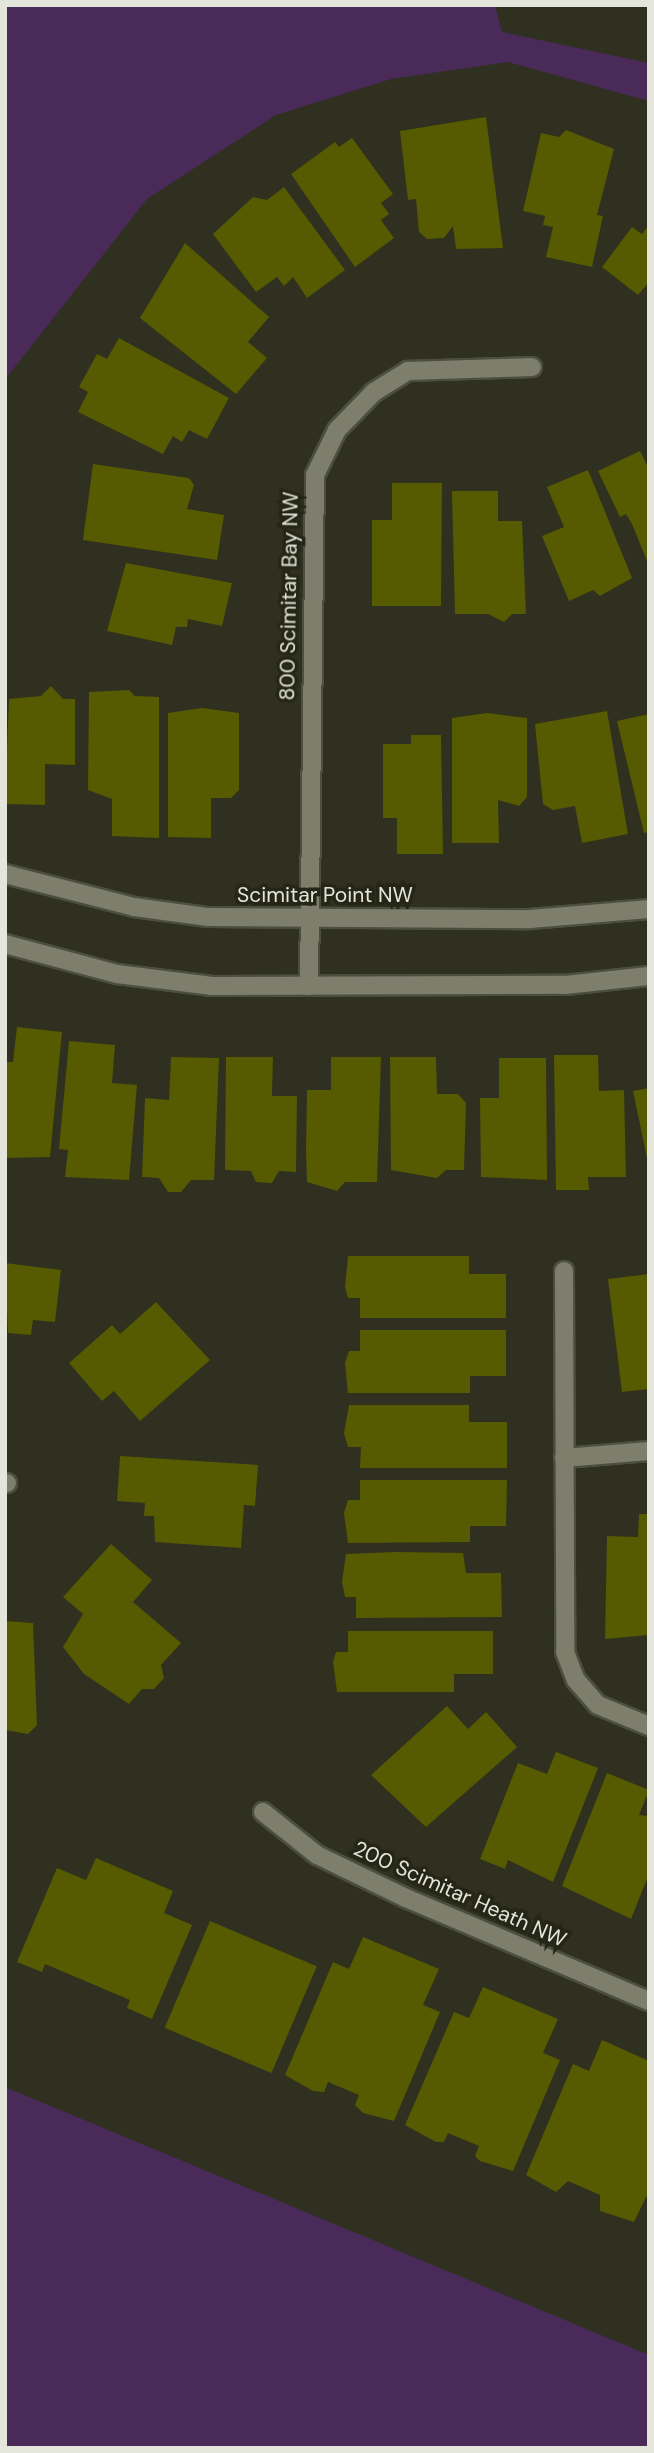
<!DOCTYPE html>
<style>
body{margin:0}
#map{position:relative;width:654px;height:2453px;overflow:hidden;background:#2f301f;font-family:"DM Sans",sans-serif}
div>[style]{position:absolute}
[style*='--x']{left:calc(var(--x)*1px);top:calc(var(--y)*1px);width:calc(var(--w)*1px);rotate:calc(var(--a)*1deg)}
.green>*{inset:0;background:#492a59}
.building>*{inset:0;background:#565a00;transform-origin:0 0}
.roads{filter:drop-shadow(2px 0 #4c4e3f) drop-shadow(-2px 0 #4c4e3f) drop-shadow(0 2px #4c4e3f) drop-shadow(0 -2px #4c4e3f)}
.lane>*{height:18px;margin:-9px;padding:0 9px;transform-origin:9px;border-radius:9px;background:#7d7f6c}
.street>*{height:18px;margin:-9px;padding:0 9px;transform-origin:9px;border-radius:9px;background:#7d7f6c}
span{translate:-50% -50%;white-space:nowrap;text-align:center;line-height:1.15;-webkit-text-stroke:7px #252616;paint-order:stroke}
.street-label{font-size:21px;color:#e4e6db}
.frame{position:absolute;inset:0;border:7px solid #e4e6db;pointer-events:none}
</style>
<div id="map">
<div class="green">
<i style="clip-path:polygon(5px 5px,495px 5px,502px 32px,649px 63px,649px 101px,508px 62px,391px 79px,276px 115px,147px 199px,7px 377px,5px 554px)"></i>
<i style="clip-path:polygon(5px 2087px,649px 2355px,649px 2448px,5px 2448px)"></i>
</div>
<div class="building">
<i style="clip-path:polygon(486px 117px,503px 248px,456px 249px,453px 226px,444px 238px,427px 239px,419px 232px,416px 199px,408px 200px,400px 131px)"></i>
<i style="clip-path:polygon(566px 130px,614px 149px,597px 215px,603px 216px,592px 267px,546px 257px,553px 227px,543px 225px,545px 216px,523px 211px,541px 133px,559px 137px)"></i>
<i style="clip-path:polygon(352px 138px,393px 194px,381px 203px,389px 214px,381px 220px,394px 238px,355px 267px,291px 174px,335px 142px,339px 147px)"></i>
<i style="clip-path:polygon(284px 187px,345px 270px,307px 298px,293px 277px,284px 286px,277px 277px,256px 292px,213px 234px,253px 197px,267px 200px)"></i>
<i style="clip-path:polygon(649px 225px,649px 282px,638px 295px,602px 267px,632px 227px,642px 234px)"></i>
<i style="clip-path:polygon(185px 243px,269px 317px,248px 342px,267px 358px,236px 394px,140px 318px)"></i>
<i style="clip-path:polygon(119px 338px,229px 398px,207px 439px,189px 430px,182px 442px,173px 436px,163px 454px,78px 412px,88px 392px,79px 387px,97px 354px,107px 359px)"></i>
<i style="clip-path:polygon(640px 451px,649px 469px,649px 566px,632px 524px,626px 514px,620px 517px,598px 471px)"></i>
<i style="clip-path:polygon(93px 464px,189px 478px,194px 485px,187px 509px,224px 515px,217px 560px,83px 540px)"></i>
<i style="clip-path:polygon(588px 470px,632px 578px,600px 596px,593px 590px,569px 601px,542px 536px,564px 527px,547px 487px)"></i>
<i style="clip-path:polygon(392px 483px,442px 483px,441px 606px,372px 606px,372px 520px,392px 520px)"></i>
<i style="clip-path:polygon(452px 491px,498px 491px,498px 521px,522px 521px,526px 614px,512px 614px,504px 622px,488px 614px,455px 614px)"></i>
<i style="clip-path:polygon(126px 563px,232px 583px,222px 626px,188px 619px,187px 627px,176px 627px,172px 645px,107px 631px)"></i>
<i style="clip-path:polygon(51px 686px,63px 699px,75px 699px,75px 765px,45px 764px,45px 805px,5px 804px,9px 699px,41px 696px)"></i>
<i style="clip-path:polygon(129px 690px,135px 696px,159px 697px,159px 838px,112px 836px,112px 799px,88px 790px,89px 692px)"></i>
<i style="clip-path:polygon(202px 708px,239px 713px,239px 790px,231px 798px,211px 798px,211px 838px,168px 837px,168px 713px)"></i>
<i style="clip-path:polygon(607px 711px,628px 834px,582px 843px,575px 806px,553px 810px,543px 804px,535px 724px)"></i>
<i style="clip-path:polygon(487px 713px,527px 718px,527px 797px,519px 806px,498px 800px,499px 843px,452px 843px,452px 718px)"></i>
<i style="clip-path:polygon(649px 714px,649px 832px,644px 833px,617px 721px)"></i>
<i style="clip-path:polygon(411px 735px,441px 735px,443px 854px,397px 854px,397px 818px,383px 818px,383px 744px,411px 744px)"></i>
<i style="clip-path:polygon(17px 1027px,62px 1032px,50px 1157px,5px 1158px,5px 1062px,13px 1062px)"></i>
<i style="clip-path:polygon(69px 1041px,115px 1045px,112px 1083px,137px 1085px,129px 1180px,65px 1177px,68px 1150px,59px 1149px)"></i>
<i style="clip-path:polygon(554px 1055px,598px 1055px,599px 1091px,624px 1090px,626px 1177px,588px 1177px,589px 1190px,556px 1190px)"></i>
<i style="clip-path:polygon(171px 1057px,219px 1058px,214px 1180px,191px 1180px,181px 1192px,168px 1192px,159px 1178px,142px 1177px,145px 1098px,169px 1100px)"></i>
<i style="clip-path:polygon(226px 1057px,273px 1057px,272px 1096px,297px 1096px,296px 1172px,279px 1171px,272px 1183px,256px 1182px,251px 1171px,225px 1170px)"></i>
<i style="clip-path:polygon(331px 1057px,381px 1057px,377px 1182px,345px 1182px,337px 1191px,307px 1182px,306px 1152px,307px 1090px,331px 1090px)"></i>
<i style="clip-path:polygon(390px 1057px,436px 1057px,437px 1094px,458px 1094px,466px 1103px,464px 1170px,446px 1170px,437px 1178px,391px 1170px)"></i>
<i style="clip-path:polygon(499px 1058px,546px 1058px,547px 1180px,481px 1177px,480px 1098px,499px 1098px)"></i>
<i style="clip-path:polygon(649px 1088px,649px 1163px,648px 1163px,633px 1091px)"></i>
<i style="clip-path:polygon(348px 1256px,469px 1256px,469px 1274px,506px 1274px,506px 1318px,360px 1318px,360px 1298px,348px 1298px,345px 1287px)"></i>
<i style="clip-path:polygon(5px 1263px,61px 1270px,55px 1322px,33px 1320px,31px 1335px,8px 1333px)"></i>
<i style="clip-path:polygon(649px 1274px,649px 1389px,622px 1392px,608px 1279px)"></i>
<i style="clip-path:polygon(156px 1302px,210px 1360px,140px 1421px,114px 1391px,102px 1401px,69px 1363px,112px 1325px,120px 1334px)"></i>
<i style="clip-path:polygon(360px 1330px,506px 1330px,506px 1376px,470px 1376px,470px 1393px,348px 1393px,345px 1363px,349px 1351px,360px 1351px)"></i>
<i style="clip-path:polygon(349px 1405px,469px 1405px,469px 1422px,507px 1422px,507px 1468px,360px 1468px,361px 1447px,348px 1447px,344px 1433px)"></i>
<i style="clip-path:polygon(120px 1456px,258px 1465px,255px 1506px,244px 1505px,241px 1548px,155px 1542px,154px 1516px,144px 1516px,145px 1503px,117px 1501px)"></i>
<i style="clip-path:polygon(360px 1480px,507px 1480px,506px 1526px,470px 1526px,470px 1542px,348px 1543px,344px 1513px,348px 1500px,360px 1500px)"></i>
<i style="clip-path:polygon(639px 1514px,649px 1514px,649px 1635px,605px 1639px,607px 1536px,638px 1537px)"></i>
<i style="clip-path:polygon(111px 1544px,152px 1580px,133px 1602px,181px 1643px,161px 1665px,164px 1678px,154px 1689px,142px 1689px,129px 1704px,84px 1674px,63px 1647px,83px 1614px,63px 1597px)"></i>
<i style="clip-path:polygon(396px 1552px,463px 1553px,466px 1573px,501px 1573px,502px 1617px,356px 1618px,356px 1597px,345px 1597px,342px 1582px,346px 1554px)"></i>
<i style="clip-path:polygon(5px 1621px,33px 1623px,37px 1725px,28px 1734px,5px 1730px)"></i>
<i style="clip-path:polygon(348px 1631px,493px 1631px,493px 1674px,454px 1674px,454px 1692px,337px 1692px,333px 1662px,336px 1652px,348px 1652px)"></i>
<i style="clip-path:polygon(447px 1706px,468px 1729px,486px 1712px,517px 1747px,426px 1827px,371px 1775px)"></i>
<i style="clip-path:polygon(556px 1752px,598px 1768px,553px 1882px,508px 1860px,505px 1869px,480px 1859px,518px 1763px,547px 1774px)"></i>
<i style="clip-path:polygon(607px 1773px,649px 1790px,639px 1815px,649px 1816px,649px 1874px,631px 1919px,562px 1886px)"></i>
<i style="clip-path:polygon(96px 1858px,173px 1891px,164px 1913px,192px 1925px,152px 2019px,127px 2008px,130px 2000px,45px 1964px,42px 1972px,17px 1962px,57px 1868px,86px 1880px)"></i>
<i style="left:210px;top:1921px;width:116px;height:116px;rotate:23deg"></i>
<i style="clip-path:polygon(363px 1937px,439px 1969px,423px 2005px,440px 2012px,394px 2121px,363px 2113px,355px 2105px,359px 2095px,328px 2082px,324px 2092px,313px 2091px,285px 2075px,333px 1962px,349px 1969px)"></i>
<i style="clip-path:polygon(483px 1987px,558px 2019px,543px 2053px,560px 2060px,513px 2171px,480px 2161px,475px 2156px,479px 2146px,448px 2133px,444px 2142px,436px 2142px,405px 2125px,454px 2012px,469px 2018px)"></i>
<i style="clip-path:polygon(602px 2040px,649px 2061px,649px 2191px,634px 2222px,600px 2211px,600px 2195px,568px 2181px,556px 2192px,526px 2175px,573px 2064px,589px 2071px)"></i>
</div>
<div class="roads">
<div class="lane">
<i style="--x:564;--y:1271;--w:381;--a:89.8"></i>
<i style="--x:565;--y:1652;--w:30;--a:69"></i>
<i style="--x:576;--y:1680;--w:33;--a:49"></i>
<i style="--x:598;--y:1705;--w:55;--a:22.4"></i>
<i style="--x:564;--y:1458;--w:85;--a:-4.7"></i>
<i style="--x:263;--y:1812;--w:69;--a:38.5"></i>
<i style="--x:317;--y:1855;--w:99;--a:25.8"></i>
<i style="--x:406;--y:1898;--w:264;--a:23"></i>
</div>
<div class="street">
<i style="--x:5;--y:874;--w:133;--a:14.3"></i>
<i style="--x:134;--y:907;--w:75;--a:7.7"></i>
<i style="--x:208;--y:917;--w:322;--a:0.4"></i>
<i style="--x:530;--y:919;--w:119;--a:-4.8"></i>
<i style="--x:5;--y:944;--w:116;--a:15"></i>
<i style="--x:117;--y:974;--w:96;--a:7.2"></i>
<i style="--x:212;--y:986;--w:353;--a:-0.2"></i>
<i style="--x:565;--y:985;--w:84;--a:-6.1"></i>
<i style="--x:309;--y:986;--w:511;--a:-89.33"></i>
<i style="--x:315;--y:475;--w:50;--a:-63.9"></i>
<i style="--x:337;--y:430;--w:53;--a:-45.8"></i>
<i style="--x:374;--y:392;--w:40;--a:-32"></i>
<i style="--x:408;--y:371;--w:124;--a:-1.8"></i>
<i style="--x:5;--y:1483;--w:2;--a:0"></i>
</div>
</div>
<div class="street-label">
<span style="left:289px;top:596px;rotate:-89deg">800 Scimitar Bay NW</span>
<span style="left:325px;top:895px">Scimitar Point NW</span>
<span style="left:460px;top:1894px;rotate:24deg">200 Scimitar Heath NW</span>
</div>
<div class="frame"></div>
</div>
